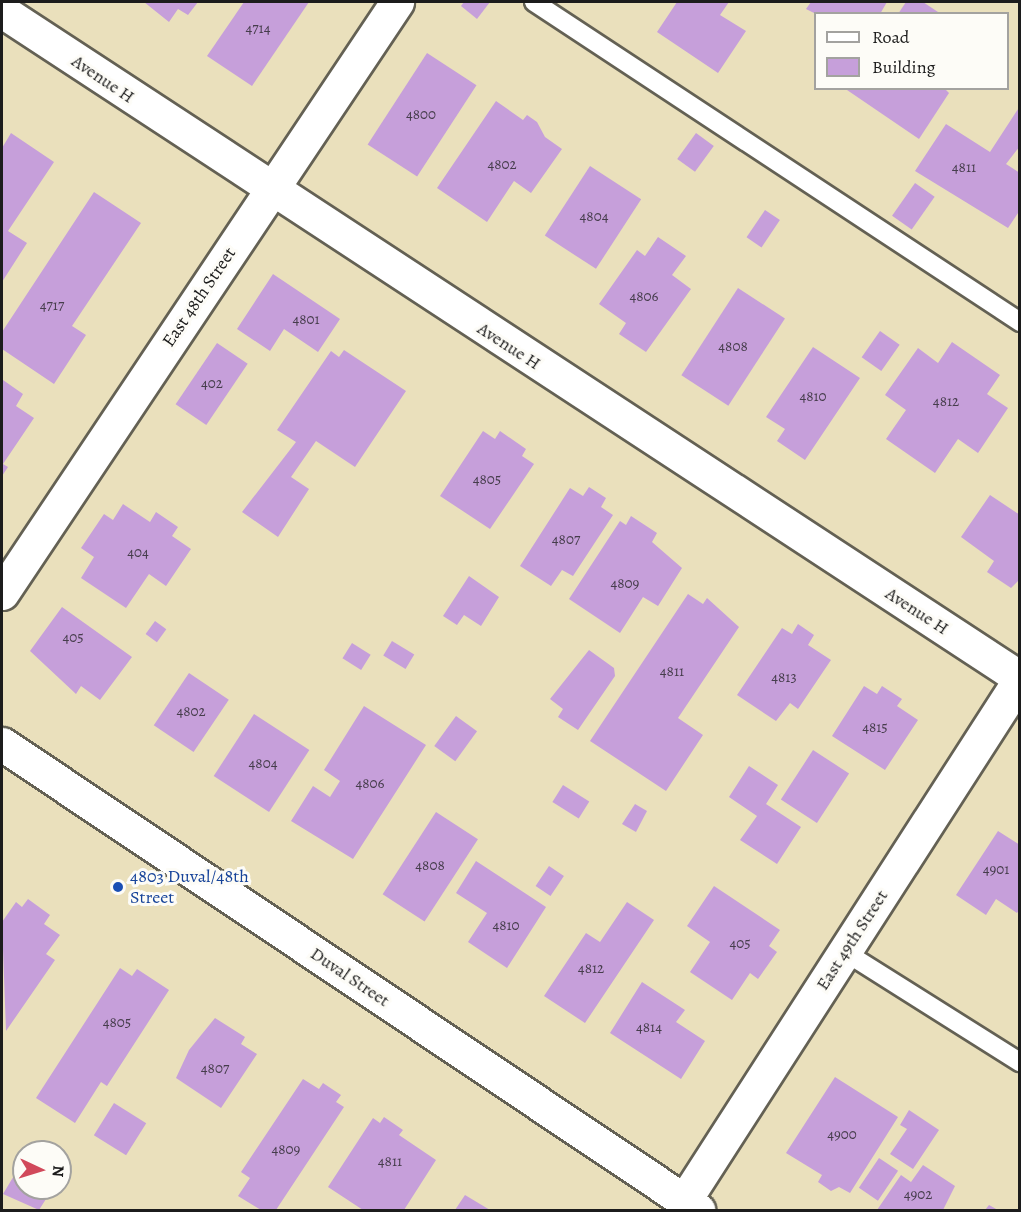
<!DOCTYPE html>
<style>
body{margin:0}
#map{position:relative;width:1021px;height:1212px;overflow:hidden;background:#eae0bc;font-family:Alegreya,serif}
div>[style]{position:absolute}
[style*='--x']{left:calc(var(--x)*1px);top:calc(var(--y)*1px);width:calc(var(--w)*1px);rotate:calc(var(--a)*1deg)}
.building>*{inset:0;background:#c69fda;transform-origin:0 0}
.roads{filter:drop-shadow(2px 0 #646154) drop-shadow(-2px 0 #646154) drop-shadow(0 2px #646154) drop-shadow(0 -2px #646154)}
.service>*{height:18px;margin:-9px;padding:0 9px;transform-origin:9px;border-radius:9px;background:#fff}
.minor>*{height:33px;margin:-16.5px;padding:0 16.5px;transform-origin:16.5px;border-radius:16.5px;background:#fff}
.tertiary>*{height:33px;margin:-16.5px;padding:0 16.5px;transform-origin:16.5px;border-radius:16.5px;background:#fff}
.dots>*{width:16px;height:16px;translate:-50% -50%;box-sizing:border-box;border:3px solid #fdfcf7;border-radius:50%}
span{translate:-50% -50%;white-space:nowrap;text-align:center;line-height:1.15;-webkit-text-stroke:6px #fdfcf7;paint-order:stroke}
.number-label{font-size:15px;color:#463d4c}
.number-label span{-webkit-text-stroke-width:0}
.street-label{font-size:18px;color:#1c1c1c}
.transit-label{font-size:18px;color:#164399}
.left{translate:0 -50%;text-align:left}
.frame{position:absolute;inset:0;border:3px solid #1c1c1c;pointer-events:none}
.legend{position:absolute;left:814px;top:12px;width:195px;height:78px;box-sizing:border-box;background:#fdfcf7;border:2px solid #a3a29f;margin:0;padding:8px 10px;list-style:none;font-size:18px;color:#1c1c1c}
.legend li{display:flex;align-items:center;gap:12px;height:30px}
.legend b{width:30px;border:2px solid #a3a29f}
.north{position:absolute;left:12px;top:1140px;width:60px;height:60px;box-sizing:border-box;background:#fdfcf7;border:2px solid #a3a29f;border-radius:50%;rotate:94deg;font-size:16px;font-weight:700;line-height:24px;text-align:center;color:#1c1c1c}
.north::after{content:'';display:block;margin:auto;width:21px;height:27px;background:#d1495b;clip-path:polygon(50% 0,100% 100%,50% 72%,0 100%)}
</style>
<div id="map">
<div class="building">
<i style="clip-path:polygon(144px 2px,198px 2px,188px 15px,178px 9px,169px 22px)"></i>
<i style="clip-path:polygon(244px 2px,309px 2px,252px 86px,207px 56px)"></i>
<i style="clip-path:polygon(464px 2px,490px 2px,477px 19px,461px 6px)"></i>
<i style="clip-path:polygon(677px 2px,729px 2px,720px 15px,746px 31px,718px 73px,657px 32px)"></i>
<i style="clip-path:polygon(811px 2px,887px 2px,880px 14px,816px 14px,806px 9px)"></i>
<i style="clip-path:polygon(906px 2px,923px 2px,941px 14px,898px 14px)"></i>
<i style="left:427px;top:53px;width:59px;height:109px;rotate:33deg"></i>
<i style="clip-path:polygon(944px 88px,949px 93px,919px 139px,847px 90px)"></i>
<i style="clip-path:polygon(496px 101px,523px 120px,527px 115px,537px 122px,545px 137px,562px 149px,531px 193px,514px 181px,487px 222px,437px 188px)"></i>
<i style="clip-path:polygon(1020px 106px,1020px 146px,1006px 164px,1020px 173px,1020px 210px,1008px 228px,915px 171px,946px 124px,990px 152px)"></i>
<i style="clip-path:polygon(11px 133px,54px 162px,8px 231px,27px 243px,2px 282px,2px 148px)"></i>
<i style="left:696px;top:133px;width:22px;height:32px;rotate:36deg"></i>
<i style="left:590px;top:166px;width:61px;height:83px;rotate:33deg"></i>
<i style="left:915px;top:183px;width:24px;height:40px;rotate:35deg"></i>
<i style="clip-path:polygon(94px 192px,141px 223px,72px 326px,86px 335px,54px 384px,2px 349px,2px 332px)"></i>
<i style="left:765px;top:210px;width:18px;height:33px;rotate:34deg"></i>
<i style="clip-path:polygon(658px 237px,686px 256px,672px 275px,691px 289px,646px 352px,619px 334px,626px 323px,599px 304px,637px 250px,645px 256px)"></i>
<i style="clip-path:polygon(273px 274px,340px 319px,318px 352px,284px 329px,270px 351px,237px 329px)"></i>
<i style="left:738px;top:288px;width:56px;height:104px;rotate:33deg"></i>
<i style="left:880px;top:331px;width:24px;height:32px;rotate:35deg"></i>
<i style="clip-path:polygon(952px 342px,1000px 375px,987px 394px,1008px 408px,978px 453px,958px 439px,935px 473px,886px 439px,906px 410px,885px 395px,918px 348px,938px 363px)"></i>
<i style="left:217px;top:343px;width:37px;height:74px;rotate:34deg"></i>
<i style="clip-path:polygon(813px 347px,860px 378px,805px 460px,777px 441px,785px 429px,766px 417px)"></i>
<i style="clip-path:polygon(344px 350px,406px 391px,355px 467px,316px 441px,291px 477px,309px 489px,278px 537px,242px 512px,296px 442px,277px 430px,331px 351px,339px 357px)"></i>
<i style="clip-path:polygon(3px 380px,23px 394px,16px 406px,34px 418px,3px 464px,8px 467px,2px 476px)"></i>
<i style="clip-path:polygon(483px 431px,495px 439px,500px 431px,526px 449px,522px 456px,534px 464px,490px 529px,440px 496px)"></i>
<i style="clip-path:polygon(589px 487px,606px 498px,601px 507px,613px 515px,573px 576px,562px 570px,551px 586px,520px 566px,570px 488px,583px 496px)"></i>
<i style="clip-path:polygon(990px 495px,1020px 515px,1020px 579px,1011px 588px,987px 572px,994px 561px,961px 537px)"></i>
<i style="clip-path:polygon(123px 504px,150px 522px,156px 512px,178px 527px,172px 536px,191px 549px,166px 586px,149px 574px,126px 608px,81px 578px,94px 557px,81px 548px,104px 514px,113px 520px)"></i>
<i style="clip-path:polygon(631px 516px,657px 533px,652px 542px,682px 568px,658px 606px,643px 597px,620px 633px,569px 599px,620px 521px,626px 525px)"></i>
<i style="clip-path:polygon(469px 576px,499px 597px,481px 626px,464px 615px,457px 625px,443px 616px)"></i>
<i style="clip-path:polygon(688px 594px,703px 604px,707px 598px,739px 627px,678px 718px,703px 735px,666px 791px,590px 741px)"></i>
<i style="clip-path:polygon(62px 607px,132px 657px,100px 700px,81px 686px,76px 694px,30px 651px)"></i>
<i style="left:155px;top:621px;width:14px;height:16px;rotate:36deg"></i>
<i style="clip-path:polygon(798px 624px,814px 635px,808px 645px,831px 660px,798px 709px,790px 703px,776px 721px,737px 695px,782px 628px,792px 634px)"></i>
<i style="left:392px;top:641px;width:26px;height:17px;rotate:31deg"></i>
<i style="left:352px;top:643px;width:22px;height:18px;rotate:32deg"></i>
<i style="clip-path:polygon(589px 650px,614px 668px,615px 676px,578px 730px,558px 717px,563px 709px,550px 699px)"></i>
<i style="left:189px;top:673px;width:48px;height:63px;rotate:34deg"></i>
<i style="clip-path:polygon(864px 686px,877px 694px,882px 686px,902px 699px,897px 706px,918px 720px,885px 770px,832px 736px)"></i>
<i style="clip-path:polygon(364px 706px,426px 745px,353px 859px,291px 821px,313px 786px,330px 797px,340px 781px,324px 770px)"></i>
<i style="left:254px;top:714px;width:66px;height:74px;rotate:33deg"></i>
<i style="left:456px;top:716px;width:26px;height:37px;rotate:36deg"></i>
<i style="left:813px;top:750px;width:43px;height:59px;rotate:33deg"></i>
<i style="clip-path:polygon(749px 766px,778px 785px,766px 804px,801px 827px,777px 864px,740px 840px,757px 816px,729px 797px)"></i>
<i style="left:563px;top:785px;width:31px;height:20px;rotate:32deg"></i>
<i style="clip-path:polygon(635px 804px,647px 811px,636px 832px,622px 824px)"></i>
<i style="left:436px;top:812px;width:50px;height:98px;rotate:33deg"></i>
<i style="clip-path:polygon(998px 831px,1020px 845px,1020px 909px,1017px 913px,996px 899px,986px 915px,956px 895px)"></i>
<i style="clip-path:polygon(476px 861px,546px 907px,507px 968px,468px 942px,487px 913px,456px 893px)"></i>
<i style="left:549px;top:866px;width:18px;height:24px;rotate:34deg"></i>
<i style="clip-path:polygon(714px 886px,780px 930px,769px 946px,777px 952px,758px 979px,750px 973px,732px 1000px,690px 972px,710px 942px,687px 926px)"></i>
<i style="clip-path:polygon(28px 899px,50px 915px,44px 924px,60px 935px,46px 954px,55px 960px,6px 1031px,2px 922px,16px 902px,22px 907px)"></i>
<i style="clip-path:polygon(627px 902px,654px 920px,585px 1023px,544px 996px,586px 933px,600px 942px)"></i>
<i style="clip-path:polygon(120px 968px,132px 976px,137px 969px,169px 990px,107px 1086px,101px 1082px,75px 1123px,36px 1098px)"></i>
<i style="clip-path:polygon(642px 982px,685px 1010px,676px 1022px,705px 1041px,681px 1079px,610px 1033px)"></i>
<i style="clip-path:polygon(215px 1018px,245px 1037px,241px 1044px,257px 1054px,221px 1108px,176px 1078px,189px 1050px)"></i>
<i style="clip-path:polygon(835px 1077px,898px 1117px,850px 1193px,839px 1187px,831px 1191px,818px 1182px,822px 1175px,786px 1153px)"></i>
<i style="clip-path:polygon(303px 1079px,319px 1089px,323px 1083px,341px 1095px,336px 1102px,344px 1107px,276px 1210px,261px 1210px,238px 1196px,250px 1178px,241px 1172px)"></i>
<i style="left:114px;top:1103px;width:38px;height:38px;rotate:32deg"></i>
<i style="clip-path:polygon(909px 1110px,939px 1130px,913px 1169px,890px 1154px,907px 1129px,900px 1125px)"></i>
<i style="clip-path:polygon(384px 1117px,403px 1130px,399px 1135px,436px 1160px,404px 1210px,363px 1210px,328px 1187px,373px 1118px,380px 1123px)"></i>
<i style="left:879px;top:1158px;width:23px;height:36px;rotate:34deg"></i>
<i style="clip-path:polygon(24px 1159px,24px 1188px,53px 1188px,39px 1210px,3px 1194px)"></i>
<i style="clip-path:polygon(923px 1165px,955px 1186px,943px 1210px,877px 1210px,901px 1175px,911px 1182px)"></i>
<i style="clip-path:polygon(465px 1195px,490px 1210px,455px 1210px)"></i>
<i style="clip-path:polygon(989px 1205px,998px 1210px,985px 1210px)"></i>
</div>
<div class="roads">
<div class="service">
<i style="--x:534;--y:2;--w:582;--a:33.36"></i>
<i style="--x:845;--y:952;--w:207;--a:32.2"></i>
</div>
<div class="minor">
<i style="--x:2;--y:11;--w:1217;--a:33.23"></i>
<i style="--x:2;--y:593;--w:711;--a:-56.24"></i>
<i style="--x:684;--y:1201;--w:621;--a:-57.23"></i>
</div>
<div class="tertiary">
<i style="--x:2;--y:744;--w:838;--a:33.8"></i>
</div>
</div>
<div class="dots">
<i style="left:118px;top:887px;background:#1a4fb4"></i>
</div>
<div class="number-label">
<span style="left:258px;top:29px">4714</span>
<span style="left:421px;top:115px">4800</span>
<span style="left:502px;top:165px">4802</span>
<span style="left:964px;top:168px">4811</span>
<span style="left:594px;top:217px">4804</span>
<span style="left:644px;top:297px">4806</span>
<span style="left:52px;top:306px">4717</span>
<span style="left:306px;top:320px">4801</span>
<span style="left:733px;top:347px">4808</span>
<span style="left:212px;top:384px">402</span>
<span style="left:813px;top:397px">4810</span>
<span style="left:946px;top:402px">4812</span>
<span style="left:487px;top:480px">4805</span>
<span style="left:566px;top:540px">4807</span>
<span style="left:138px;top:553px">404</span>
<span style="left:625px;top:584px">4809</span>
<span style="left:73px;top:638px">405</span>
<span style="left:672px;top:672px">4811</span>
<span style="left:784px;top:678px">4813</span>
<span style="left:191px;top:712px">4802</span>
<span style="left:875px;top:728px">4815</span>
<span style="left:263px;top:764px">4804</span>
<span style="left:370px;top:784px">4806</span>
<span style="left:430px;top:866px">4808</span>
<span style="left:996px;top:870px">4901</span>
<span style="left:506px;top:926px">4810</span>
<span style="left:740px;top:944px">405</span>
<span style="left:591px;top:969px">4812</span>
<span style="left:117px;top:1023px">4805</span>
<span style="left:649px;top:1028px">4814</span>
<span style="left:215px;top:1069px">4807</span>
<span style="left:842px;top:1135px">4900</span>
<span style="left:286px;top:1150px">4809</span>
<span style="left:390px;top:1162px">4811</span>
<span style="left:918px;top:1195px">4902</span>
</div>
<div class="street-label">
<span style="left:103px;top:79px;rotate:34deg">Avenue H</span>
<span style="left:199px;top:297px;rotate:-56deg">East 48th Street</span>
<span style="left:509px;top:346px;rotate:33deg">Avenue H</span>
<span style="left:917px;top:611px;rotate:33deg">Avenue H</span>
<span style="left:852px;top:940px;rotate:-57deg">East 49th Street</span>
<span style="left:350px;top:977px;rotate:34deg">Duval Street</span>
</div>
<div class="transit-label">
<span class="left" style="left:130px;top:887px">4803 Duval/48th<br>Street</span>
</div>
<div class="frame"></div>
<ul class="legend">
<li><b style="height:8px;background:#fff"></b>Road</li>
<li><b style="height:16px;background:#c69fda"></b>Building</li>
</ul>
<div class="north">N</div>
</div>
